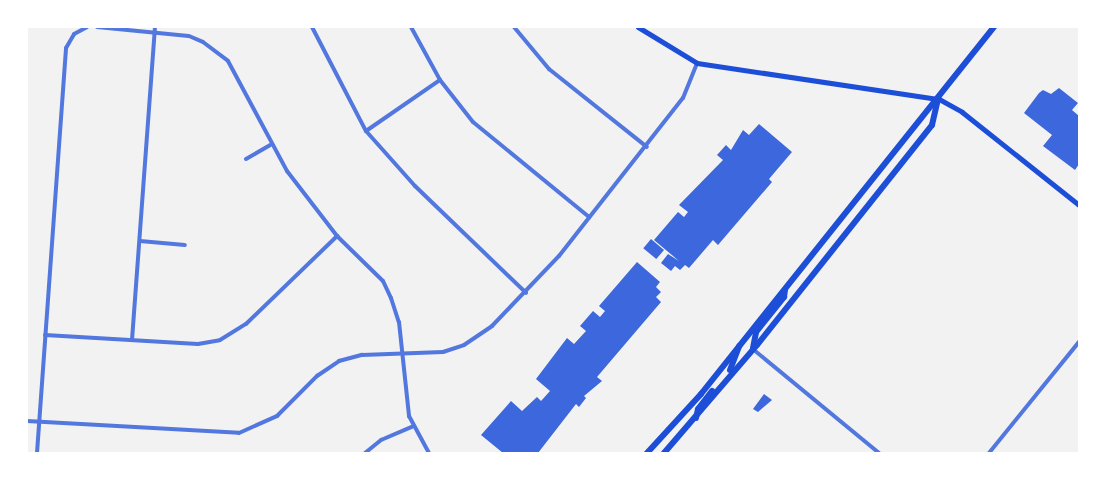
<!DOCTYPE html>
<style>
body{margin:0}
#map{position:relative;width:1106px;height:480px;overflow:hidden;background:#f2f2f2;font-family:"Open Sans",sans-serif}
div>[style]{position:absolute}
[style*='--x']{left:calc(var(--x)*1px);top:calc(var(--y)*1px);width:calc(var(--w)*1px);rotate:calc(var(--a)*1deg)}
.building>*{inset:0;background:#3d67dc;transform-origin:0 0}
.minor>*{height:4px;margin:-2px;padding:0 2px;transform-origin:2px;border-radius:2px;background:#5277de}
.secondary>*{height:5px;margin:-2.5px;padding:0 2.5px;transform-origin:2.5px;border-radius:2.5px;background:#1d4ed8}
.trunk>*{height:6px;margin:-3px;padding:0 3px;transform-origin:3px;border-radius:3px;background:#1d4ed8}
span{translate:-50% -50%;white-space:nowrap;text-align:center;line-height:1.15;-webkit-text-stroke:4.5px #fff;paint-order:stroke}
.frame{position:absolute;inset:0;border:28px solid #fff;pointer-events:none}
</style>
<div id="map">
<div class="building">
<i style="clip-path:polygon(1059px 88px,1078px 103px,1072px 110px,1079px 116px,1079px 164px,1075px 170px,1043px 146px,1052px 135px,1024px 113px,1039px 93px,1043px 90px,1051px 94px)"></i>
<i style="clip-path:polygon(759px 124px,792px 152px,769px 179px,772px 182px,718px 245px,713px 240px,689px 268px,685px 265px,680px 270px,675px 266px,671px 271px,661px 263px,668px 254px,679px 261px,654px 240px,678px 212px,684px 217px,688px 212px,679px 205px,723px 160px,717px 155px,726px 145px,731px 150px,743px 130px,749px 135px)"></i>
<i style="left:651px;top:239px;width:17px;height:12px;rotate:40deg"></i>
<i style="clip-path:polygon(637px 262px,660px 282px,656px 287px,661px 292px,656px 297px,661px 302px,597px 377px,602px 381px,584px 396px,586px 398px,579px 407px,576px 404px,538px 453px,503px 453px,481px 435px,511px 401px,522px 411px,537px 397px,541px 401px,550px 391px,536px 379px,567px 338px,574px 344px,586px 331px,580px 326px,593px 311px,600px 317px,605px 311px,599px 306px)"></i>
<i style="clip-path:polygon(764px 394px,772px 400px,758px 412px,753px 409px)"></i>
</div>
<div class="minor">
<i style="--x:97;--y:27;--w:92;--a:5.6"></i>
<i style="--x:189;--y:36;--w:15;--a:23"></i>
<i style="--x:203;--y:42;--w:31;--a:37"></i>
<i style="--x:228;--y:61;--w:125;--a:61.8"></i>
<i style="--x:287;--y:171;--w:82;--a:52.4"></i>
<i style="--x:337;--y:236;--w:64;--a:44.4"></i>
<i style="--x:383;--y:281;--w:19;--a:65"></i>
<i style="--x:391;--y:298;--w:25;--a:72"></i>
<i style="--x:399;--y:322;--w:95;--a:83.9"></i>
<i style="--x:409;--y:416;--w:42;--a:61.6"></i>
<i style="--x:312;--y:27;--w:117;--a:62.6"></i>
<i style="--x:366;--y:131;--w:74;--a:48.3"></i>
<i style="--x:415;--y:186;--w:154;--a:43.9"></i>
<i style="--x:411;--y:27;--w:60;--a:61.3"></i>
<i style="--x:440;--y:80;--w:53;--a:51.8"></i>
<i style="--x:473;--y:122;--w:150;--a:39.3"></i>
<i style="--x:514;--y:27;--w:55;--a:50.2"></i>
<i style="--x:549;--y:69;--w:125;--a:38.5"></i>
<i style="--x:366;--y:131;--w:90;--a:-34.6"></i>
<i style="--x:246;--y:159;--w:28;--a:-30"></i>
<i style="--x:140;--y:241;--w:45;--a:5.1"></i>
<i style="--x:45;--y:335;--w:153;--a:3.4"></i>
<i style="--x:198;--y:344;--w:22;--a:-10"></i>
<i style="--x:220;--y:340;--w:31;--a:-32"></i>
<i style="--x:246;--y:324;--w:127;--a:-44"></i>
<i style="--x:132;--y:340;--w:314;--a:-85.8"></i>
<i style="--x:754;--y:350;--w:162;--a:39.5"></i>
<i style="--x:27;--y:421;--w:212;--a:3.2"></i>
<i style="--x:239;--y:433;--w:42;--a:-24.1"></i>
<i style="--x:277;--y:416;--w:57;--a:-45"></i>
<i style="--x:317;--y:376;--w:27;--a:-34"></i>
<i style="--x:339;--y:361;--w:24;--a:-15"></i>
<i style="--x:362;--y:355;--w:81;--a:-2.1"></i>
<i style="--x:443;--y:352;--w:22;--a:-18"></i>
<i style="--x:464;--y:345;--w:34;--a:-34"></i>
<i style="--x:492;--y:326;--w:97;--a:-46.3"></i>
<i style="--x:559;--y:256;--w:201;--a:-51.9"></i>
<i style="--x:683;--y:98;--w:38;--a:-68"></i>
<i style="--x:37;--y:453;--w:406;--a:-85.9"></i>
<i style="--x:66;--y:48;--w:16;--a:-60"></i>
<i style="--x:74;--y:34;--w:15;--a:-28"></i>
<i style="--x:365;--y:453;--w:21;--a:-39"></i>
<i style="--x:381;--y:440;--w:34;--a:-23"></i>
<i style="--x:989;--y:453;--w:143;--a:-51"></i>
</div>
<div class="secondary">
<i style="--x:638;--y:27;--w:69;--a:31.4"></i>
<i style="--x:697;--y:63;--w:245;--a:8.5"></i>
<i style="--x:939;--y:99;--w:26;--a:29"></i>
<i style="--x:962;--y:112;--w:149;--a:38.5"></i>
</div>
<div class="trunk">
<i style="--x:753;--y:348;--w:16;--a:-79"></i>
<i style="--x:756;--y:332;--w:45;--a:-51.3"></i>
<i style="--x:784;--y:297;--w:7;--a:-82"></i>
<i style="--x:730;--y:370;--w:26;--a:-69"></i>
<i style="--x:696;--y:418;--w:9;--a:-77"></i>
<i style="--x:698;--y:409;--w:23;--a:-52"></i>
<i style="--x:647;--y:453;--w:80;--a:-47.5"></i>
<i style="--x:701;--y:394;--w:470;--a:-51.4"></i>
<i style="--x:664;--y:453;--w:143;--a:-49.3"></i>
<i style="--x:757;--y:345;--w:281;--a:-51.5"></i>
<i style="--x:932;--y:125;--w:26;--a:-77"></i>
</div>
<div class="frame"></div>
</div>
